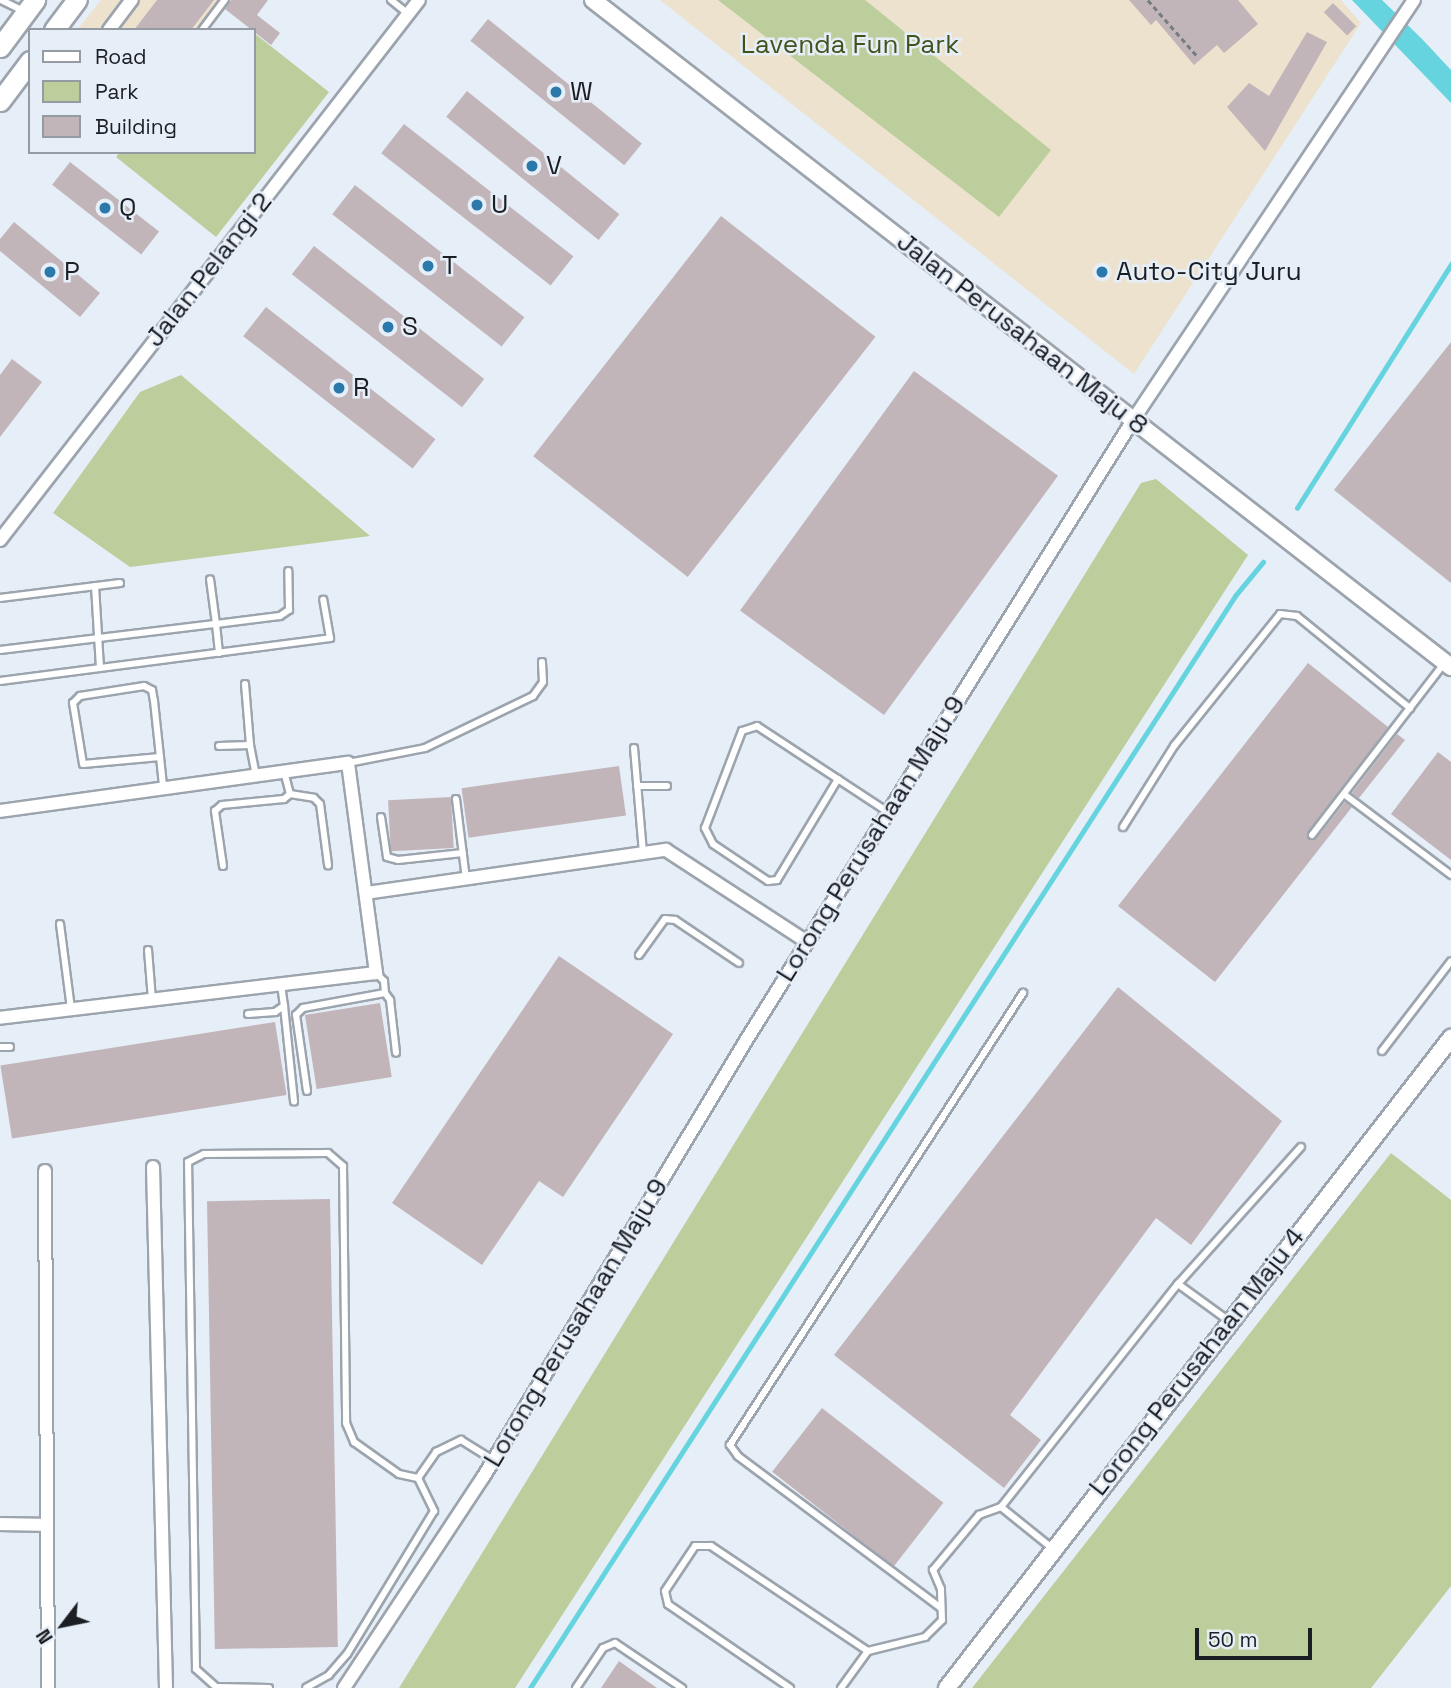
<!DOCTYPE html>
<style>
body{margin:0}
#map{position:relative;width:1451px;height:1688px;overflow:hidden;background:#e6eef8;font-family:"Space Grotesk",sans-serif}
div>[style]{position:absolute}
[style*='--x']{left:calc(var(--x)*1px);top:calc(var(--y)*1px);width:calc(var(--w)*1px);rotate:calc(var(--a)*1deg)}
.commercial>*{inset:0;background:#ede2cd}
.green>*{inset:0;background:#bbce9c}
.water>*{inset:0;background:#65d4df}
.stream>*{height:4.5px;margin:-2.25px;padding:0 2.25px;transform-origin:2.25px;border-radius:2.25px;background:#65d4df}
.building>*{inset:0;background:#c2b5b9;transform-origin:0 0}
.path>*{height:2.5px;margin-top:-1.25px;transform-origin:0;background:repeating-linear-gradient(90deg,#777c83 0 5px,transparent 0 8.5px)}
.roads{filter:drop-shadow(2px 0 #9ca4ad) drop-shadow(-2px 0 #9ca4ad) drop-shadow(0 2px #9ca4ad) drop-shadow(0 -2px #9ca4ad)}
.service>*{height:6px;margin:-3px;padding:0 3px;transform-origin:3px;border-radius:3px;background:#fff}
.minor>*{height:12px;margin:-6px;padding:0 6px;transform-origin:6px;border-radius:6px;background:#fff}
.tertiary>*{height:16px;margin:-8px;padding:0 8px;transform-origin:8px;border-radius:8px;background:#fff}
.primary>*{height:19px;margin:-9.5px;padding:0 9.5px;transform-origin:9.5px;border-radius:9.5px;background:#fff}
.dots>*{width:19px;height:19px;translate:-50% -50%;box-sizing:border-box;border:4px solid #e6eef8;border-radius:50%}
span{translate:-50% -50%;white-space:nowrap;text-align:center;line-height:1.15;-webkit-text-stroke:5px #e6eef8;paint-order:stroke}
.park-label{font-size:26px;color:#41521d}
.poi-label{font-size:26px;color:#1b1e22}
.left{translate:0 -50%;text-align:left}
.street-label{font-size:26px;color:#1b1e22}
.legend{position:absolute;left:28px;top:28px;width:228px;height:126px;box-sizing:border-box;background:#e6eef8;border:2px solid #959ba2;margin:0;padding:9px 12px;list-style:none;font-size:21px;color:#1b1e22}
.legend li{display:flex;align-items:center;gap:14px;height:35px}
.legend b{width:35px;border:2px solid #959ba2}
.north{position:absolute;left:28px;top:1590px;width:70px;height:70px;-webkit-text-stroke:5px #e6eef8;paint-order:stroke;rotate:238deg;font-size:19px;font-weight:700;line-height:28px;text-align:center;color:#1b1e22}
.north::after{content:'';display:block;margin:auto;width:24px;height:32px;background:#1b1e22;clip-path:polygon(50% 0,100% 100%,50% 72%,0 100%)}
.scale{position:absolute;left:1195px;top:1628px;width:117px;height:32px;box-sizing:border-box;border:4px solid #1b1e22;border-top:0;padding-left:9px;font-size:21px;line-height:24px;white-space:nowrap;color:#1b1e22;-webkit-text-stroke:5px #e6eef8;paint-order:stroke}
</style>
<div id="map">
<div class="commercial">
<i style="clip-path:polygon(101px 0,230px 0,207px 30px,77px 30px)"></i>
<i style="clip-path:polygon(660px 0,1341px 0,1361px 23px,1134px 374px)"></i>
</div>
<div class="green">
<i style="clip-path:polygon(718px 0,865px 0,1051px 150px,999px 217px)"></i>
<i style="clip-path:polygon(254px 33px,329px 92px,216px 237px,116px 157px,120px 152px,254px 152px)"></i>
<i style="clip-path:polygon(181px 375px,370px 536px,130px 567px,53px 513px,140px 392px)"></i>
<i style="clip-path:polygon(1156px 479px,1248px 555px,515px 1688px,399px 1688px,1141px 483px)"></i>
<i style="clip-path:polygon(1391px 1153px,1451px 1200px,1451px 1586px,1371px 1688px,972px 1688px)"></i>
</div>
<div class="water">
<i style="clip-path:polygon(1352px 0,1382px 0,1422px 39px,1451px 70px,1451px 103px)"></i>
</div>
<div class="stream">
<i style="--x:1297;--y:508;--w:289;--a:-57.7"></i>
<i style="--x:530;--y:1688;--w:1300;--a:-57.15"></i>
<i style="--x:1235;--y:596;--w:44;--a:-50.5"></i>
</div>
<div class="building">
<i style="clip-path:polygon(157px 0,214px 0,191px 30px,134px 30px)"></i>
<i style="clip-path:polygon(231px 0,268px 0,257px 15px,280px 33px,271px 45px,225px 9px)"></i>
<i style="clip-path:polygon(1129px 0,1238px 0,1258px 24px,1224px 53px,1217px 45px,1194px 65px,1156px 20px,1151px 25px)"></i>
<i style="left:1333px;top:3px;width:33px;height:13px;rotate:45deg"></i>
<i style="left:488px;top:19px;width:198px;height:28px;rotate:39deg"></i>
<i style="clip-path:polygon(1307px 32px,1327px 42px,1265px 151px,1227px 107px,1249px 83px,1269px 96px)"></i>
<i style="left:467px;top:91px;width:196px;height:33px;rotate:39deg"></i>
<i style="left:404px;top:124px;width:215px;height:37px;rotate:38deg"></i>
<i style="left:70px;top:162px;width:113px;height:29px;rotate:38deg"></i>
<i style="left:355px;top:185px;width:215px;height:37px;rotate:38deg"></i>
<i style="left:721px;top:216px;width:196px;height:305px;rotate:38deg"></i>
<i style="clip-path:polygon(14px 222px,100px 293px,80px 317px,0 251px,0 239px)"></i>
<i style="left:314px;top:246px;width:216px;height:36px;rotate:38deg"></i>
<i style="left:266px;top:307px;width:215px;height:37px;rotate:38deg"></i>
<i style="clip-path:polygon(1451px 342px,1451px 583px,1334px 490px)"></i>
<i style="clip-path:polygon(12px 359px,42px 382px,0 437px,0 375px)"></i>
<i style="left:914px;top:371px;width:178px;height:296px;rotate:36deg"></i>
<i style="clip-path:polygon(1308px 663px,1388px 727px,1307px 838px,1316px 839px,1345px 802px,1352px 807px,1215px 982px,1118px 906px)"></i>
<i style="clip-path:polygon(1397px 734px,1405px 740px,1359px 798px,1352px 793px)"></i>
<i style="clip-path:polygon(1438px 752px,1451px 762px,1451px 860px,1391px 814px)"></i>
<i style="left:619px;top:766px;width:50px;height:159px;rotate:82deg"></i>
<i style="left:451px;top:797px;width:51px;height:63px;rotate:87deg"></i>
<i style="clip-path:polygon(559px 956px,673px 1034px,563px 1197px,539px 1181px,482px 1265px,392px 1203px)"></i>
<i style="clip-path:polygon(1118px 987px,1282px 1121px,1191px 1245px,1156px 1218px,1010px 1415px,1041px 1440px,1004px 1488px,834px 1355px)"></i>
<i style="left:380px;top:1003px;width:75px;height:76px;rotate:81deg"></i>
<i style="left:275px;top:1022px;width:74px;height:278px;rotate:81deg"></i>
<i style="left:330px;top:1199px;width:448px;height:123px;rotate:89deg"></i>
<i style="left:822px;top:1408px;width:154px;height:81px;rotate:38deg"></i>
<i style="clip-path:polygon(619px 1661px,657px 1688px,601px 1688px)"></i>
</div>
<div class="path">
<i style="--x:1148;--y:0;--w:76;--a:48.7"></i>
</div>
<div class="roads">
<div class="service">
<i style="--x:1;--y:0;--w:25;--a:26"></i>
<i style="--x:391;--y:0;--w:22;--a:39"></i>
<i style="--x:202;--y:30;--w:38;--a:-53"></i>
<i style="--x:95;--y:586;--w:82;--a:86.5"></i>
<i style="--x:0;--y:598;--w:121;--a:-7.1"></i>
<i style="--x:0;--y:650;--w:218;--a:-6.9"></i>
<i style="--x:216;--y:624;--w:45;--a:-97.6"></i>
<i style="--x:219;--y:653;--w:29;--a:-96"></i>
<i style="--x:216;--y:624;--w:64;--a:-7.1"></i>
<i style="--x:280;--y:616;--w:11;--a:-34"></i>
<i style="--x:289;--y:610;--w:39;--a:-91"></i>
<i style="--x:0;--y:681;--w:333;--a:-7.4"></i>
<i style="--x:330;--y:638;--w:39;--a:-100"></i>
<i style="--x:245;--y:684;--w:61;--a:85.3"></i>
<i style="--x:219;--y:746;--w:31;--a:-2"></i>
<i style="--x:250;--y:745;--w:32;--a:79"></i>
<i style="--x:634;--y:748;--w:105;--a:85.1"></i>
<i style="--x:160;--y:757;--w:77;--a:174.8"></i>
<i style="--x:83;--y:764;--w:62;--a:-99.3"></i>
<i style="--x:73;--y:703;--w:10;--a:-45"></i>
<i style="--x:80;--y:696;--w:65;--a:-8.9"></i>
<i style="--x:144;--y:686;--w:9;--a:27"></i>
<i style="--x:152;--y:690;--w:11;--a:80"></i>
<i style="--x:154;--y:701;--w:56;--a:83.9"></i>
<i style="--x:160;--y:757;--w:31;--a:84"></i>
<i style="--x:348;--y:763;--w:78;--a:-11"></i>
<i style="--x:425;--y:748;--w:120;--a:-25.7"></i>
<i style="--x:533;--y:696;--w:17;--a:-54"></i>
<i style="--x:543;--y:682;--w:20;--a:-93"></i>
<i style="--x:838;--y:779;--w:118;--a:121.1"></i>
<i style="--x:777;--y:880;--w:9;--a:174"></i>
<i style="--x:768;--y:881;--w:66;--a:-146.1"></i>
<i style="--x:713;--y:844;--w:18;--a:-117"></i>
<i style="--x:705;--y:828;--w:104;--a:-69.1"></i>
<i style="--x:742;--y:731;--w:16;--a:-18"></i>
<i style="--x:757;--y:726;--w:157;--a:33.3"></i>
<i style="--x:637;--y:786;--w:30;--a:0"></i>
<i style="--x:290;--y:794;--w:24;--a:9"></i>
<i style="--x:314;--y:798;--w:8;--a:45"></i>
<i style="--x:320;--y:804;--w:62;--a:82.5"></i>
<i style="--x:1345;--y:795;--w:133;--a:37"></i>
<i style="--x:456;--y:799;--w:81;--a:82.9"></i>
<i style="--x:381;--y:817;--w:40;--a:81.5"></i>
<i style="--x:387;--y:857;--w:11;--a:15"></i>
<i style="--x:398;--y:860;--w:65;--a:-6.1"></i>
<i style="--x:1123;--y:827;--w:96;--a:-57.8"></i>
<i style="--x:1174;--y:746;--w:169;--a:-51.2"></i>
<i style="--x:1280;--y:614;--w:17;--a:7"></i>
<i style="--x:1297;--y:616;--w:146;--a:39.2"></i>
<i style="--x:1312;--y:835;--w:218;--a:-52.4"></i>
<i style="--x:223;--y:866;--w:56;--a:-98.3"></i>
<i style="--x:215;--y:811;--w:9;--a:-41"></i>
<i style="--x:222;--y:805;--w:62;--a:-5.5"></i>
<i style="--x:284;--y:799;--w:8;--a:-40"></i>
<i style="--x:290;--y:794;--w:23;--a:-105"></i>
<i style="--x:60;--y:924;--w:86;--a:82.6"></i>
<i style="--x:148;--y:950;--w:50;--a:85.4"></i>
<i style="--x:639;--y:955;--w:44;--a:-54.2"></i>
<i style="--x:665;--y:919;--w:10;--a:6"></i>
<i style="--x:675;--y:920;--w:77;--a:33.9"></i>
<i style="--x:385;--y:993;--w:9;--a:54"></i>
<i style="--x:390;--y:1000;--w:53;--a:83.5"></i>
<i style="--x:284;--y:1006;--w:96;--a:84"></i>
<i style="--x:248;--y:1014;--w:27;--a:-4"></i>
<i style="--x:275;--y:1012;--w:11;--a:-34"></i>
<i style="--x:284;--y:1006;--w:22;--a:-98"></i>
<i style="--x:0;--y:1047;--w:10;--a:0"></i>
<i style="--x:1382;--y:1051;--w:113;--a:-52.5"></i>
<i style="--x:307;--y:1091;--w:77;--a:-98.2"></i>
<i style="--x:296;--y:1015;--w:10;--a:-45"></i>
<i style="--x:303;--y:1008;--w:83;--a:-10.4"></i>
<i style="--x:385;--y:993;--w:12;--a:-95"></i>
<i style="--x:384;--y:981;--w:11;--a:-135"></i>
<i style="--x:1178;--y:1284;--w:63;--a:36"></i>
<i style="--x:418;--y:1478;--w:32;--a:-55"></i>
<i style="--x:436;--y:1452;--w:28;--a:-26"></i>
<i style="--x:461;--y:1440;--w:38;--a:32"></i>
<i style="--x:1001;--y:1507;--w:67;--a:38.9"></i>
<i style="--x:941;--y:1608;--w:254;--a:-143.2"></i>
<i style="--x:738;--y:1456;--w:14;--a:-126"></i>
<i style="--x:730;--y:1445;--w:539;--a:-57.05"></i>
<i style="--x:269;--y:1688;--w:53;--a:-178.9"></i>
<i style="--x:216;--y:1687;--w:27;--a:-138"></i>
<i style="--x:196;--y:1669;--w:507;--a:-90.9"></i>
<i style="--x:188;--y:1162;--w:18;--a:-27"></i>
<i style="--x:204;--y:1154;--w:124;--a:-0.5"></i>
<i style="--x:328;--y:1153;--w:20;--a:41"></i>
<i style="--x:343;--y:1166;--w:257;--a:89.3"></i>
<i style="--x:346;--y:1423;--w:21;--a:67"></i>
<i style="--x:354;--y:1442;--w:55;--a:35.4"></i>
<i style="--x:399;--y:1474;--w:19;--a:12"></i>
<i style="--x:418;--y:1478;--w:37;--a:64"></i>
<i style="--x:434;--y:1511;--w:167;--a:121.3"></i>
<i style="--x:347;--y:1654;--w:28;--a:131"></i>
<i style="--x:329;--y:1675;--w:26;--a:151"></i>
<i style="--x:576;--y:1688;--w:48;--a:-56"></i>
<i style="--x:603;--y:1648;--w:13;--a:-23"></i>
<i style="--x:615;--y:1643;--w:81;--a:33.9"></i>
<i style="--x:790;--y:1688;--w:148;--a:-145.5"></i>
<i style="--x:668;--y:1604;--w:13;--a:-103"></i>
<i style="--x:665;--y:1591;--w:54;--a:-56.3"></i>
<i style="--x:695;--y:1546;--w:16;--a:0"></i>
<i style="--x:711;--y:1546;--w:189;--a:33.8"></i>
<i style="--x:841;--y:1688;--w:46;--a:-53.9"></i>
<i style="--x:868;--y:1651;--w:59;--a:-13.8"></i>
<i style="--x:925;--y:1637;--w:24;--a:-45"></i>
<i style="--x:942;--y:1620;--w:31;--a:-92"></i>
<i style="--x:941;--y:1589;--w:21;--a:-113"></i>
<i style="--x:933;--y:1570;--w:72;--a:-50.1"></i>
<i style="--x:979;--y:1515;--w:23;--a:-20"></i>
<i style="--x:1001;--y:1507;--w:285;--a:-51.6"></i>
<i style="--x:1178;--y:1284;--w:184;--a:-48.1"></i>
</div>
<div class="minor">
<i style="--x:109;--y:30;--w:38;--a:-53"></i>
<i style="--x:0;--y:540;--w:683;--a:-52.19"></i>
<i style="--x:0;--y:811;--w:351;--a:-7.9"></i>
<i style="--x:348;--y:763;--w:212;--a:82.4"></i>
<i style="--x:376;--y:973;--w:379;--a:173.2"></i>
<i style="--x:366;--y:893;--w:303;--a:-8.2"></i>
<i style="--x:666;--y:850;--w:168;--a:33.1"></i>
<i style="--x:153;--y:1167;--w:521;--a:88.57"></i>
<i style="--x:45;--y:1171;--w:517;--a:89.67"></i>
<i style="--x:0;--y:1524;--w:47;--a:1.2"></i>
<i style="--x:344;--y:1688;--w:254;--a:-56.6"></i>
<i style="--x:484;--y:1476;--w:510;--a:-58.96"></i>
<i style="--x:747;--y:1039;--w:729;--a:-58.05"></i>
<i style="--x:1133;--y:420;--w:505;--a:-56.22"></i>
</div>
<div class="tertiary">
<i style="--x:593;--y:0;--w:1087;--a:37.86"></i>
<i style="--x:947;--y:1688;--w:823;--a:-52.21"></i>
</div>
<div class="primary">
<i style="--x:54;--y:30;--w:38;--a:-53"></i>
<i style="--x:0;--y:47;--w:59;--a:-53.3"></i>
<i style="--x:0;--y:101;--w:50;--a:-53.1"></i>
</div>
</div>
<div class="dots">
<i style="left:556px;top:92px;background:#2b78aa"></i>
<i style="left:532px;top:166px;background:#2b78aa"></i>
<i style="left:477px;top:205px;background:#2b78aa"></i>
<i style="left:105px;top:208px;background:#2b78aa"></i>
<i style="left:428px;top:266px;background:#2b78aa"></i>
<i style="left:50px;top:272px;background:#2b78aa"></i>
<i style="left:1102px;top:272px;background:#2b78aa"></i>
<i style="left:388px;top:327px;background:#2b78aa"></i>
<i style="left:339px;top:388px;background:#2b78aa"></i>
</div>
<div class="park-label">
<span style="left:850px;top:45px">Lavenda Fun Park</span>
</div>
<div class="poi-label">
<span class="left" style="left:570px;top:92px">W</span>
<span class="left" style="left:546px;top:166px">V</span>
<span class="left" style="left:491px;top:205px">U</span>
<span class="left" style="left:119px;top:208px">Q</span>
<span class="left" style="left:442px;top:266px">T</span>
<span class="left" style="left:64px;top:272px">P</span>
<span class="left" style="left:1116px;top:272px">Auto-City Juru</span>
<span class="left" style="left:402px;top:327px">S</span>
<span class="left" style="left:353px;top:388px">R</span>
</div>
<div class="street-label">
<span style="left:209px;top:270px;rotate:-52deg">Jalan Pelangi 2</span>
<span style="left:1022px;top:334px;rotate:38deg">Jalan Perusahaan Maju 8</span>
<span style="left:871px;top:839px;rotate:-58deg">Lorong Perusahaan Maju 9</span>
<span style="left:576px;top:1323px;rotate:-59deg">Lorong Perusahaan Maju 9</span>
<span style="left:1197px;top:1362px;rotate:-52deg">Lorong Perusahaan Maju 4</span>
</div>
<ul class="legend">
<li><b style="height:9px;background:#fff"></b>Road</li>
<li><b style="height:19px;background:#bbce9c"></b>Park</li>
<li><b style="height:19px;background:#c2b5b9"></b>Building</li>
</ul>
<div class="north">N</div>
<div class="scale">50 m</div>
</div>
